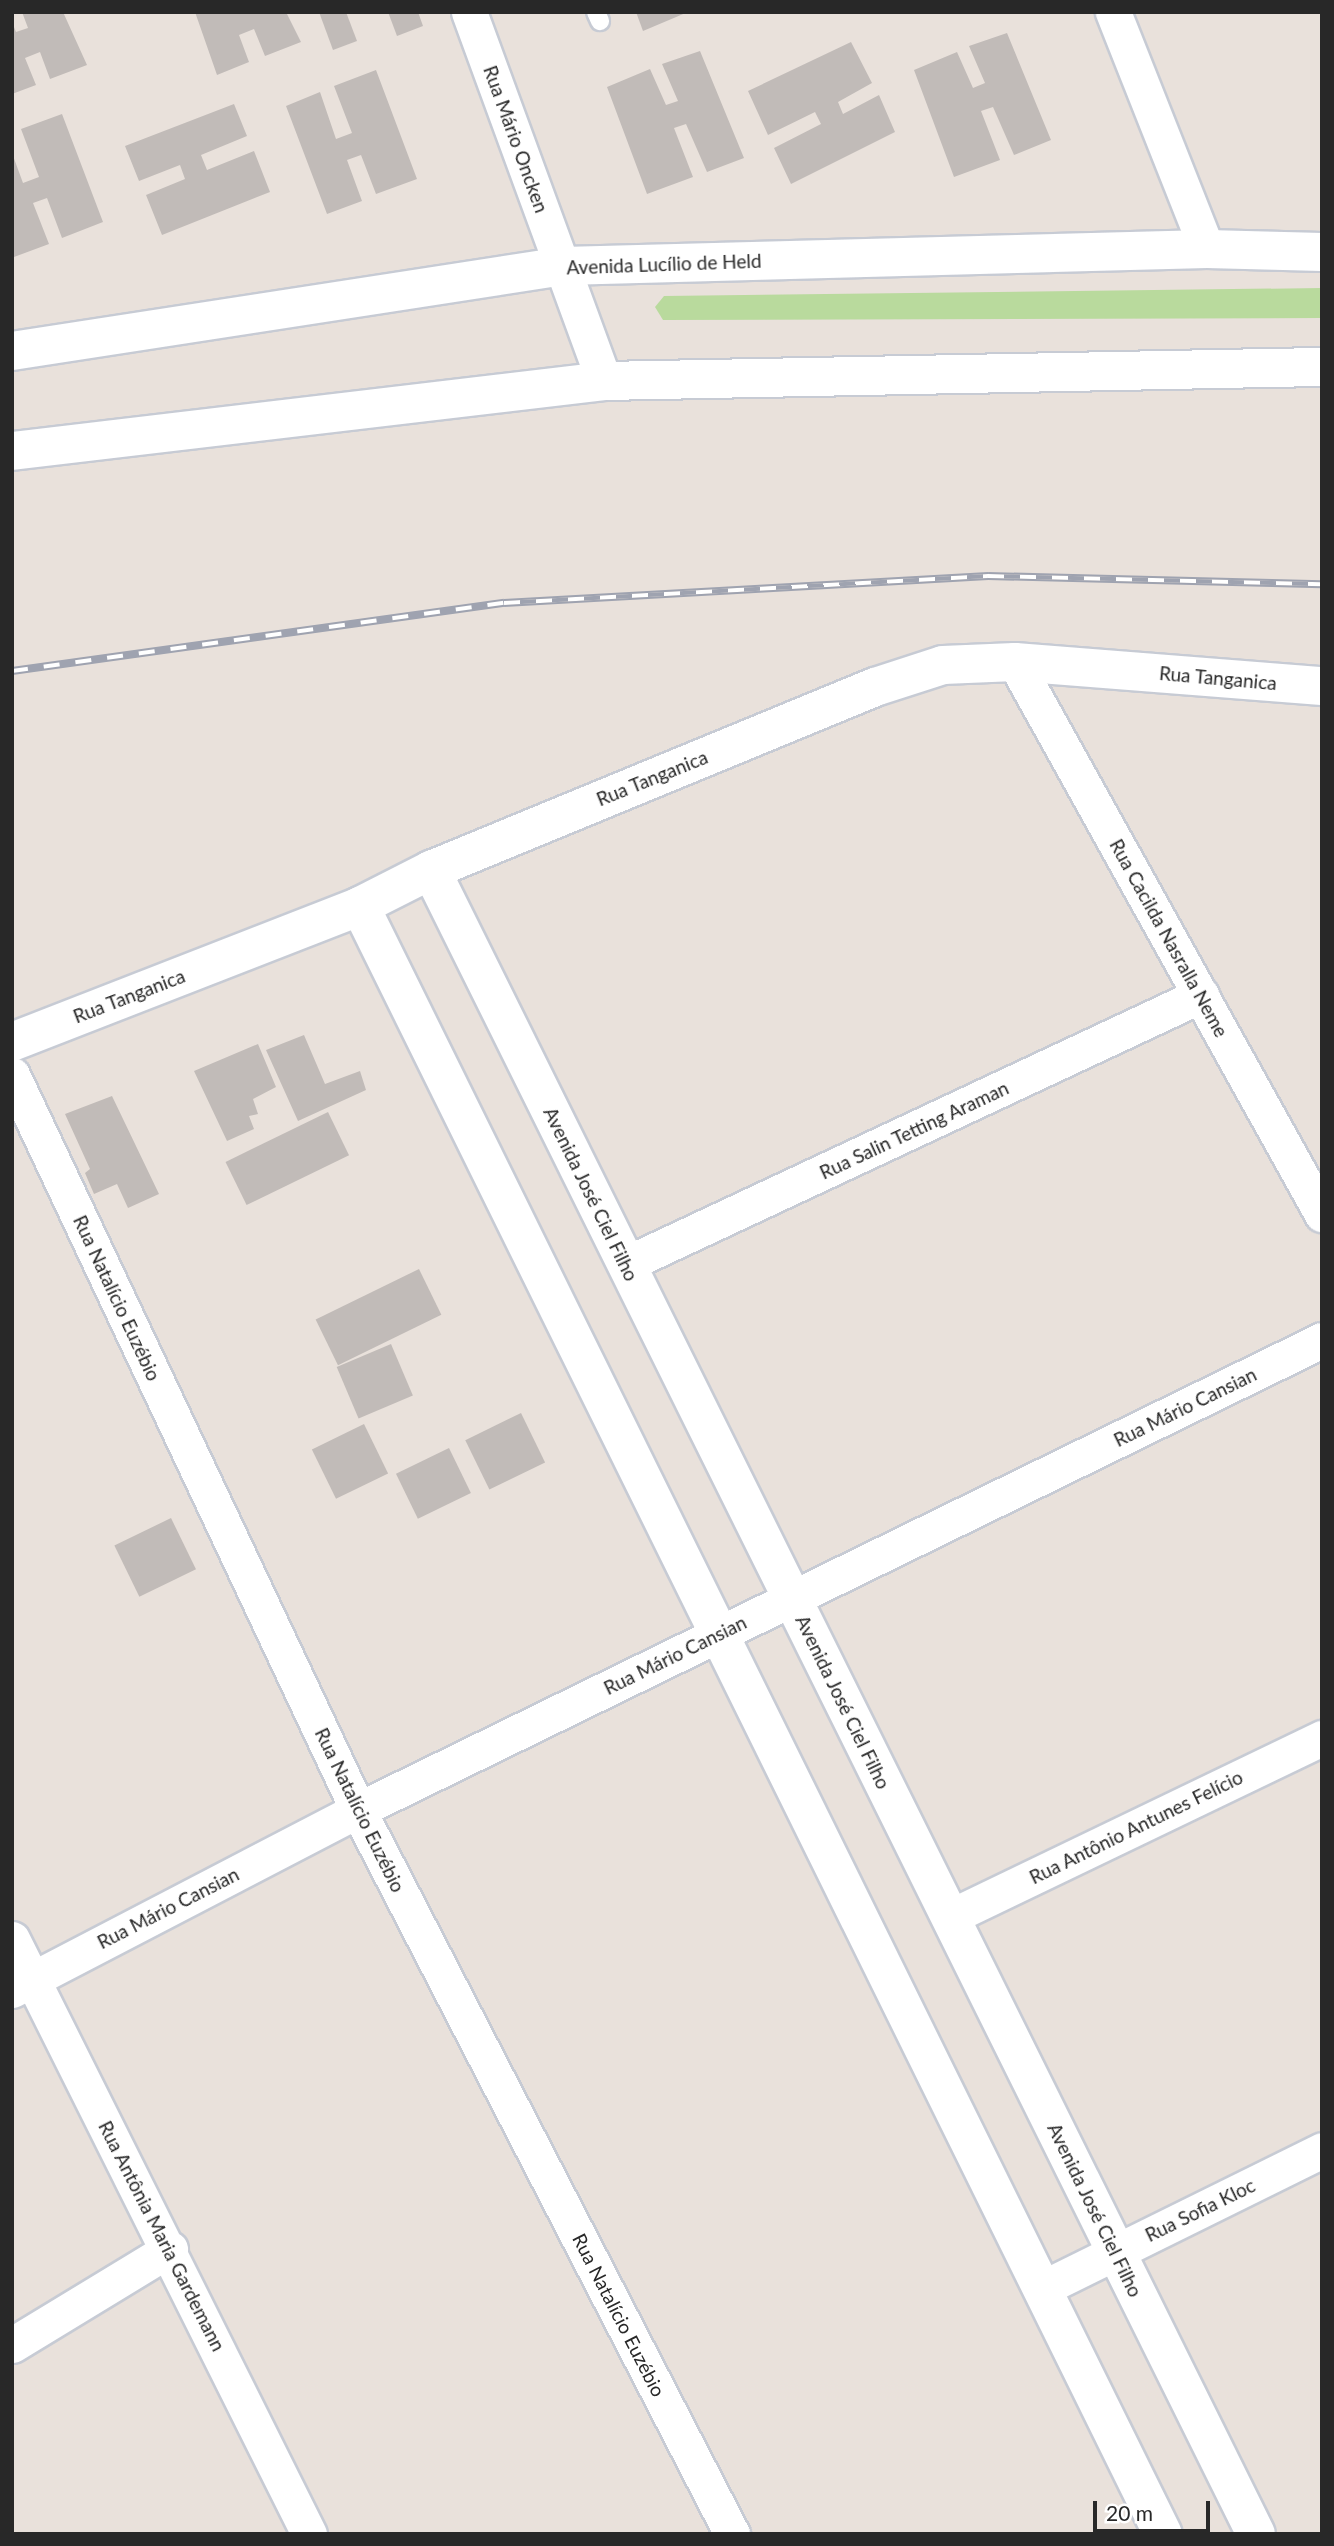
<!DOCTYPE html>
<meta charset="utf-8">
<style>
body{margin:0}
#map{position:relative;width:1334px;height:2546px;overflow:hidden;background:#e9e1db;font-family:Lato,sans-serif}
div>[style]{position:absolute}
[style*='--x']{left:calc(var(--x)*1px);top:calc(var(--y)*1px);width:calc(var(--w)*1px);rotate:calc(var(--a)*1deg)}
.green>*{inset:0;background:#b9da9d}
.building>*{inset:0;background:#c1bbb8;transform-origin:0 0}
.roads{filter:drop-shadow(2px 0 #c7cbd4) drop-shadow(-2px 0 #c7cbd4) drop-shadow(0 2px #c7cbd4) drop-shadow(0 -2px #c7cbd4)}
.service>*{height:18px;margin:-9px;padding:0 9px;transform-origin:9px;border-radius:9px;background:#fff}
.minor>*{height:35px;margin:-17.5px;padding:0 17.5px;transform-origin:17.5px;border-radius:17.5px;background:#fff}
.tertiary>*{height:38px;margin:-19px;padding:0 19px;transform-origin:19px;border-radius:19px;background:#fff}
.secondary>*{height:38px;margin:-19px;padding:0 19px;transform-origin:19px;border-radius:19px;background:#fff}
.rail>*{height:8px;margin-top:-4px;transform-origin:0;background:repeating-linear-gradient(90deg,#fff 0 16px,#9fa3b0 0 32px);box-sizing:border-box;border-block:2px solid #9fa3b0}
span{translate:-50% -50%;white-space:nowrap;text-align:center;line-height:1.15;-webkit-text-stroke:5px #fff;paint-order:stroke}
.street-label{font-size:19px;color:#282828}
.frame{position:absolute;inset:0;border:14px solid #282828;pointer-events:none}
.scale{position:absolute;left:1093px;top:2501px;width:117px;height:32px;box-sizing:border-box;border:4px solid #282828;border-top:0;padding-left:9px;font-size:21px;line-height:24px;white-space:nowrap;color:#282828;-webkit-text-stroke:5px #fff;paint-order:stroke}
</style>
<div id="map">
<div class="green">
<i style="clip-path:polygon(1322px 288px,1322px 318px,663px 320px,655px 307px,664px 296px)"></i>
</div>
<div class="building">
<i style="clip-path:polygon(22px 12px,63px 12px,87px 65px,50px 79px,40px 52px,25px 58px,36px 85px,12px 94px,12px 22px,16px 32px,28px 28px)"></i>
<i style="clip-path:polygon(195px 12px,286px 12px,301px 42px,265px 56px,254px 29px,239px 35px,249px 62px,217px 75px)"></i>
<i style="clip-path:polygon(319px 12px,346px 12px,357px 41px,333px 50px)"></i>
<i style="clip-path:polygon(388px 12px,418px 12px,423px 26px,397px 36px)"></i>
<i style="clip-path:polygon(636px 12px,688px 12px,643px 31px)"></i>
<i style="clip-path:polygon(1007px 33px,1051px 140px,1014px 155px,993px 107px,981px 111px,1000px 160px,954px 177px,914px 70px,957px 52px,973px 88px,985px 83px,969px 46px)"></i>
<i style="clip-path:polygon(851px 42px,872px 83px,838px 102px,843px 114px,879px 95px,895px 132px,791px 184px,774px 148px,821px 124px,815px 112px,768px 135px,748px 91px)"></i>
<i style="clip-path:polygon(700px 51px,744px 158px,707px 172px,686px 124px,674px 128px,693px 177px,647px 194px,607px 87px,650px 69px,666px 105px,678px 101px,662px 64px)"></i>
<i style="clip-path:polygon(376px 70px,417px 179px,376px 194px,361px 155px,347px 160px,362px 201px,327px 214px,286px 106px,320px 92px,336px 139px,352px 133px,334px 86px)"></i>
<i style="clip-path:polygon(234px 104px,247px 136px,201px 155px,207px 170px,254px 151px,270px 192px,162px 235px,146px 195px,185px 179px,180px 165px,139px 181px,125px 146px)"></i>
<i style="clip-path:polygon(62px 114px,103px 222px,62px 238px,47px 198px,33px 203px,49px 244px,14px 257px,12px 153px,23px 183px,39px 177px,21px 129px)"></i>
<i style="clip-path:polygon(304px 1035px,325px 1084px,360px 1071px,366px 1090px,298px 1121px,266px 1050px)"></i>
<i style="clip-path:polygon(258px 1044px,276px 1087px,253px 1099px,258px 1114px,249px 1116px,254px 1129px,227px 1141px,194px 1071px)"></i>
<i style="clip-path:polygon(112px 1096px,159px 1194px,128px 1208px,117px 1184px,94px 1194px,85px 1173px,90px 1169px,65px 1114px)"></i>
<i style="left:328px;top:1112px;width:48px;height:114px;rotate:64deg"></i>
<i style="left:419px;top:1269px;width:51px;height:115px;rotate:64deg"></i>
<i style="left:391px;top:1344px;width:56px;height:59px;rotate:67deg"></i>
<i style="left:521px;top:1413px;width:55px;height:62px;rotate:64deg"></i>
<i style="left:364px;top:1424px;width:55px;height:58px;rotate:64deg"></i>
<i style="left:449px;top:1448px;width:50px;height:59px;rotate:64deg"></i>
<i style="left:171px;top:1518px;width:57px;height:63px;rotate:64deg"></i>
</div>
<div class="roads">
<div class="service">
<i style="--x:596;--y:12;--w:10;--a:66"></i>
</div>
<div class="minor">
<i style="--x:469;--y:12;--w:393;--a:69.9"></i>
<i style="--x:1113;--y:12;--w:255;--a:68.4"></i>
<i style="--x:1015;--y:662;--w:632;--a:60.92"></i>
<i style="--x:12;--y:1075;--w:812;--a:64.79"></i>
<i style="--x:358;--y:1810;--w:815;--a:62.68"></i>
<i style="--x:626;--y:1264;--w:635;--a:-25.07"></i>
<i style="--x:950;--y:1917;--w:413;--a:-25.7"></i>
<i style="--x:12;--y:1939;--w:665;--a:63.47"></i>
<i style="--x:12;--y:1990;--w:390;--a:-27.5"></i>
<i style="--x:358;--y:1810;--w:1072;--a:-25.99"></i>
<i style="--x:1041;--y:2289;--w:313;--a:-26.3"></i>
<i style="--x:12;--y:2345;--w:185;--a:-31.3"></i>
</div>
<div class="tertiary">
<i style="--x:431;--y:870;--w:1857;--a:63.63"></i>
<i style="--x:360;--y:906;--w:1815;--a:63.75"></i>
<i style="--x:12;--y:1042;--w:374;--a:-21.3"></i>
<i style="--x:360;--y:906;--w:80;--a:-26.9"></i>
<i style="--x:431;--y:870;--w:480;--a:-22.4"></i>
<i style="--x:875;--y:687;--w:71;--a:-17.9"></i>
<i style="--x:943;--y:665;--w:72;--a:-2.4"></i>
<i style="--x:1015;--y:662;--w:308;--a:4.5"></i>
</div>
<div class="secondary">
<i style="--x:12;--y:351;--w:558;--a:-8.77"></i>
<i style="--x:563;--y:266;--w:644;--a:-1.51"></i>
<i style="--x:1207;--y:249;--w:115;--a:1.5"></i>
<i style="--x:12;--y:451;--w:596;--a:-6.74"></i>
<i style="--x:604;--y:381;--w:718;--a:-1.12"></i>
</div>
</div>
<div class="rail">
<i style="--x:12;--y:671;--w:497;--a:-7.9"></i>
<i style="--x:504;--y:603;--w:485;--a:-3.2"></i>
<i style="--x:988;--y:576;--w:334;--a:1.4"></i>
</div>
<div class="street-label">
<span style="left:516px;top:139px;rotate:70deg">Rua Mário Oncken</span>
<span style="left:664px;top:264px;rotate:-2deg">Avenida Lucílio de Held</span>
<span style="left:1218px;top:678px;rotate:5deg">Rua Tanganica</span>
<span style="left:652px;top:778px;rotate:-22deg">Rua Tanganica</span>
<span style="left:1169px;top:938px;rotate:61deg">Rua Cacilda Nasralla Neme</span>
<span style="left:129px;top:996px;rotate:-21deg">Rua Tanganica</span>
<span style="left:914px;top:1130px;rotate:-25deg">Rua Salin Tetting Araman</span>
<span style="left:591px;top:1194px;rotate:64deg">Avenida José Ciel Filho</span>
<span style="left:117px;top:1298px;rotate:65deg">Rua Natalício Euzébio</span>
<span style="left:1185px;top:1407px;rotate:-26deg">Rua Mário Cansian</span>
<span style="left:675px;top:1655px;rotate:-26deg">Rua Mário Cansian</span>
<span style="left:843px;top:1702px;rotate:64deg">Avenida José Ciel Filho</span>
<span style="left:360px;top:1810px;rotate:64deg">Rua Natalício Euzébio</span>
<span style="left:1136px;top:1827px;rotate:-26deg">Rua Antônio Antunes Felício</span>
<span style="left:168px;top:1908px;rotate:-27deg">Rua Mário Cansian</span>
<span style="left:1095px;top:2210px;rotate:64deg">Avenida José Ciel Filho</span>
<span style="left:1200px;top:2210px;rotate:-26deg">Rua Sofia Kloc</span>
<span style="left:162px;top:2236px;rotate:63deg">Rua Antônia Maria Gardemann</span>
<span style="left:619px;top:2315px;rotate:63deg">Rua Natalício Euzébio</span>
</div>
<div class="frame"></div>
<div class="scale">20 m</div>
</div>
